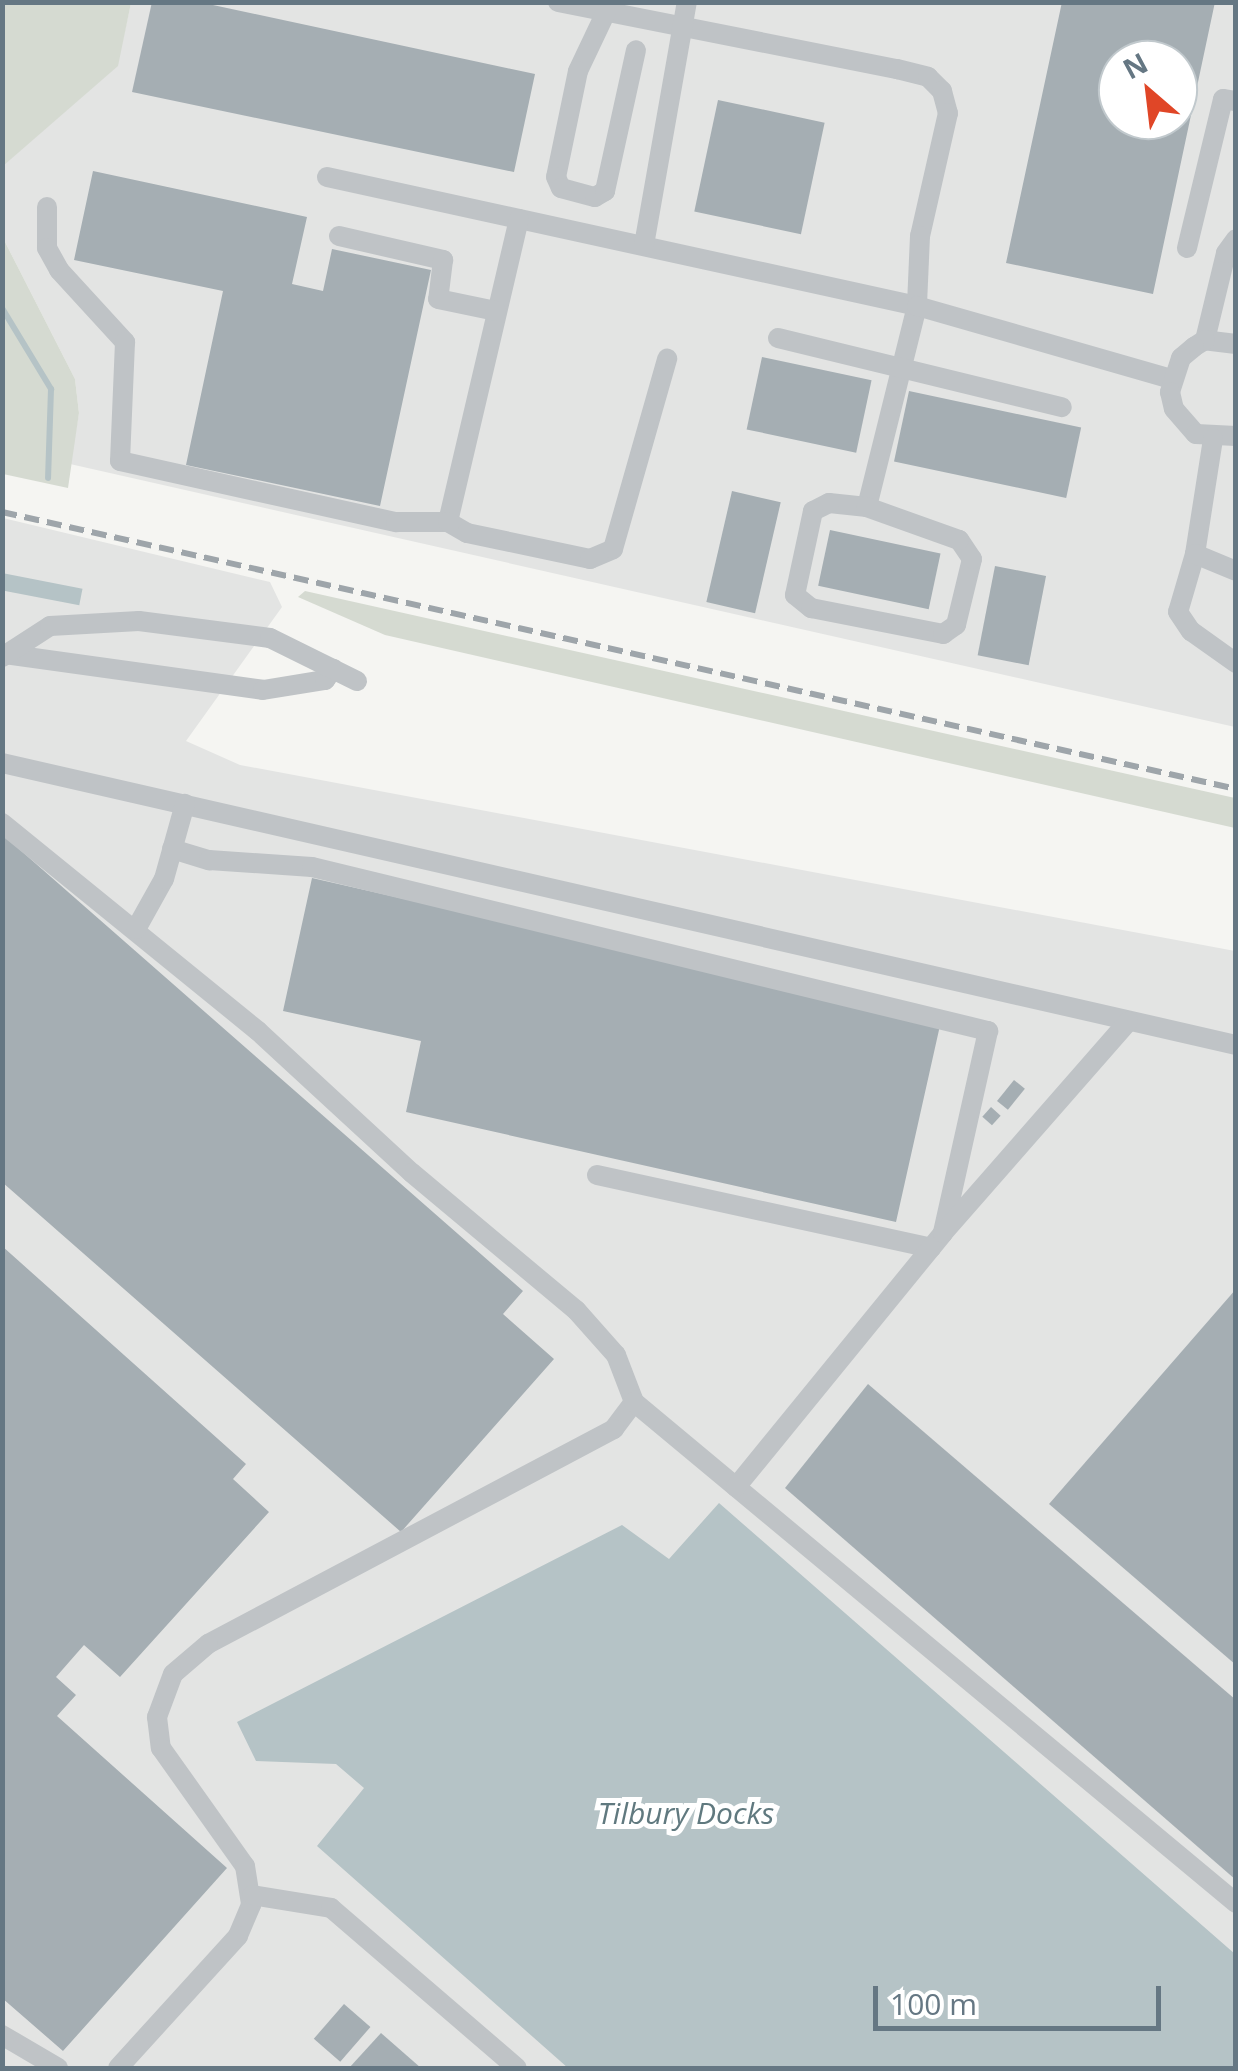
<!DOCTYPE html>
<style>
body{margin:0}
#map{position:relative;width:1238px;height:2071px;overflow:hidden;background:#f5f5f2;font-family:"Open Sans",sans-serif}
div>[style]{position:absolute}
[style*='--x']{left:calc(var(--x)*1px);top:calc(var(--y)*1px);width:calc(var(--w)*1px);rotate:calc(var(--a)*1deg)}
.built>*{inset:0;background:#e3e4e3}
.green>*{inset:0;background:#d5dad1}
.water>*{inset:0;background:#b5c3c6;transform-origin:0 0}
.stream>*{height:6px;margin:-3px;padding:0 3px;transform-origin:3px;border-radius:3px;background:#b5c3c6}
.building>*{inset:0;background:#a5aeb3;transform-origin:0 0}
.minor>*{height:20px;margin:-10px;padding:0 10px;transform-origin:10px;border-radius:10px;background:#bfc3c6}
.rail>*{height:6px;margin-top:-3px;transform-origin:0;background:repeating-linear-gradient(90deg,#9ea5aa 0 15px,transparent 0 23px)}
span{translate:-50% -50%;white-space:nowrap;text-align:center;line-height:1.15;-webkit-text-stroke:10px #fff;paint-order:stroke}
.water-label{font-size:30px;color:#60797f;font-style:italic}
.frame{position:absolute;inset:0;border:5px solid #657783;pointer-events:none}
.north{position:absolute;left:1098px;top:40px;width:100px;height:100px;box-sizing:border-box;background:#fff;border:2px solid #c1c9cd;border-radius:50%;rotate:332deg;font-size:28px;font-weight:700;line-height:40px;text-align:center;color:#657783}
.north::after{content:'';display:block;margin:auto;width:35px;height:45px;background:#e04627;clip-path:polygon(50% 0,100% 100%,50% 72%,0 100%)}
.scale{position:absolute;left:873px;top:1986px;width:288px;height:45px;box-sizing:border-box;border:5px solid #657783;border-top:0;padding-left:12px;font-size:30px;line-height:35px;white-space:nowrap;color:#657783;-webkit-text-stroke:8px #fff;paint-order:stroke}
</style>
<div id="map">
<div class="built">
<i style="clip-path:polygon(evenodd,131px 3px,1235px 3px,1235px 727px,70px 464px,79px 413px,75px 379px,3px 238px,2px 166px,117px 66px,131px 3px,1118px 60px,1178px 60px,1178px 120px,1118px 120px,1118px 60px)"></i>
<i style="clip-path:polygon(3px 518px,270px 582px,282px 607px,186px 741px,240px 765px,1235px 951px,1235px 2068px,3px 2068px)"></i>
</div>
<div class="green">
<i style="clip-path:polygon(3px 2px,131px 3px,118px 66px,3px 166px)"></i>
<i style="clip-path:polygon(3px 238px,75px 379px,79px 413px,68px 488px,3px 474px)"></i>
<i style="clip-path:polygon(305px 591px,1235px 798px,1235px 828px,385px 635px,298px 597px)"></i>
</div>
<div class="water">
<i style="left:2px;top:573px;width:82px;height:17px;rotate:11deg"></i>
<i style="clip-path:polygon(719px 1503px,1235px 1954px,1235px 2068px,568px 2068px,317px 1846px,364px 1788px,336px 1764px,256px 1761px,237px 1722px,622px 1525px,669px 1559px)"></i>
</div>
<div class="stream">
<i style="--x:2;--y:308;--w:95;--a:58.8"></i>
<i style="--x:51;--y:389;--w:89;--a:91.9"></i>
</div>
<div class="building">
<i style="clip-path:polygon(152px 2px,199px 2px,535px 74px,514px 172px,132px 92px)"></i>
<i style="clip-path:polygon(evenodd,1062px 2px,1215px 2px,1153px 294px,1006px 263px,1062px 2px,1118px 60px,1178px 60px,1178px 120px,1118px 120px,1118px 60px)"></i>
<i style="left:718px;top:100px;width:109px;height:114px;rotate:12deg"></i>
<i style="clip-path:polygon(93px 171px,307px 217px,292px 284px,323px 291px,332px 249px,431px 270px,380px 506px,186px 465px,223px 291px,74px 260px)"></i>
<i style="left:762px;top:357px;width:112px;height:74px;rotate:12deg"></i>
<i style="left:909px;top:391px;width:176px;height:72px;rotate:12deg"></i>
<i style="left:732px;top:491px;width:50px;height:114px;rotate:13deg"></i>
<i style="left:830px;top:530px;width:113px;height:57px;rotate:12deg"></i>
<i style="left:995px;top:566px;width:52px;height:91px;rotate:11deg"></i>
<i style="clip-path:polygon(2px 834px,523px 1291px,503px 1314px,554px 1359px,401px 1532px,2px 1182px)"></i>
<i style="clip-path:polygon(312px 878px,941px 1021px,896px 1222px,406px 1112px,421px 1041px,283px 1011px)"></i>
<i style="left:1014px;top:1080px;width:14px;height:27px;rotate:39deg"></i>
<i style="left:991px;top:1107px;width:13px;height:13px;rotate:42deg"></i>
<i style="clip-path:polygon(2px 1246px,246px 1464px,233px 1479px,269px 1512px,120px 1677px,84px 1645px,56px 1677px,76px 1695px,57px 1716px,227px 1868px,63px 2051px,2px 1998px)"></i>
<i style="clip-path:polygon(1236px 1289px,1236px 1665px,1049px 1504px)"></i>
<i style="clip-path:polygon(868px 1384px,1236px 1700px,1236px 1880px,785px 1488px)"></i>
<i style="left:344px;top:2004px;width:35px;height:46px;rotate:41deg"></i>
<i style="clip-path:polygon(381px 2033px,421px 2068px,349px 2068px)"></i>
</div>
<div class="minor">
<i style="--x:558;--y:2;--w:346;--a:11.2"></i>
<i style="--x:897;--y:69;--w:32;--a:14"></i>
<i style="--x:928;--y:77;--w:20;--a:45"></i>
<i style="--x:942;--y:91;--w:23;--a:75"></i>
<i style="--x:948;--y:113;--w:126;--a:102.8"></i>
<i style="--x:920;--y:236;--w:70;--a:92.5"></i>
<i style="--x:917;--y:306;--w:207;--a:104"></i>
<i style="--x:867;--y:507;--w:38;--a:-174"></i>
<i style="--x:829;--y:503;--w:18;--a:153"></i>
<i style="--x:813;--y:511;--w:86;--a:102.1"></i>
<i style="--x:795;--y:595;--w:21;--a:39"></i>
<i style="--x:811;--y:608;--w:135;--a:11.1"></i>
<i style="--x:943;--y:634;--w:16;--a:-35"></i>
<i style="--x:956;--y:625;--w:68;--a:-76.4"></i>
<i style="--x:972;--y:559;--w:23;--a:-124"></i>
<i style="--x:959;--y:540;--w:98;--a:-160.3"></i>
<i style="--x:606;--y:12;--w:65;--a:115.4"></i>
<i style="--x:578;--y:71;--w:108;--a:101.7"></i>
<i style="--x:556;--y:177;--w:12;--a:66"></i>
<i style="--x:561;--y:188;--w:35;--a:15"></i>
<i style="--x:595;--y:197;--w:12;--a:-31"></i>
<i style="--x:605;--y:191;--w:144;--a:-77.6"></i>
<i style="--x:327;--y:177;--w:604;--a:12.33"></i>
<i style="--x:917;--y:306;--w:265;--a:16"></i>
<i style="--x:47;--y:207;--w:41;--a:90"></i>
<i style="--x:47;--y:248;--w:25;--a:61"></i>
<i style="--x:59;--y:270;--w:98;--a:47.5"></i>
<i style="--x:125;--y:342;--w:119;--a:92.4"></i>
<i style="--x:120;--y:461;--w:283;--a:12.5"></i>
<i style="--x:396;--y:522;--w:52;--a:0"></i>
<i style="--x:519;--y:219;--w:311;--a:103.2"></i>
<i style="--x:448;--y:522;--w:22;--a:30"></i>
<i style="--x:467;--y:533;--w:126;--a:11.9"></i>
<i style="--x:590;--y:559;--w:25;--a:-23"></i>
<i style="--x:613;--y:549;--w:198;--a:-74.1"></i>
<i style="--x:339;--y:236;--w:107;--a:13"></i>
<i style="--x:443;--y:260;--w:39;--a:97"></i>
<i style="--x:438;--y:299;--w:59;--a:11.7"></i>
<i style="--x:644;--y:245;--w:247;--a:-80"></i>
<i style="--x:1187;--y:248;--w:153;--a:-76.4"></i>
<i style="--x:1223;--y:99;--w:13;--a:9"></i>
<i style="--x:778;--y:338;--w:292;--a:13.7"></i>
<i style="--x:1205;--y:340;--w:89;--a:-76.4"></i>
<i style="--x:1226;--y:253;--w:17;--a:-54"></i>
<i style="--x:1236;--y:344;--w:31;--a:-173"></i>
<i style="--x:1205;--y:340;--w:13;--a:148"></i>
<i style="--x:1194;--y:347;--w:17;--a:140"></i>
<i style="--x:1181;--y:358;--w:36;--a:108"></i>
<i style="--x:1170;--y:392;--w:17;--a:77"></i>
<i style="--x:1174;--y:409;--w:33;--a:49"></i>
<i style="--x:1196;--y:434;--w:40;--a:2.9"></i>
<i style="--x:1213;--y:439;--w:116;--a:98.9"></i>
<i style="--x:1195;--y:554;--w:60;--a:106.3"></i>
<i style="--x:1178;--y:612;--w:23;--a:56"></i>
<i style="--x:1191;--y:631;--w:55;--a:35.4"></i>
<i style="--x:1195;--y:554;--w:44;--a:22.5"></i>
<i style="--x:5;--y:654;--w:260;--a:7.9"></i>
<i style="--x:263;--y:690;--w:63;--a:-9.2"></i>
<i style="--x:325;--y:680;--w:14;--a:-54"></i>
<i style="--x:2;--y:657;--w:57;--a:-32.9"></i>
<i style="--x:50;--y:626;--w:89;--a:-3.2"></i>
<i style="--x:139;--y:621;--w:132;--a:7.4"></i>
<i style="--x:270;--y:638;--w:97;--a:26.3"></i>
<i style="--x:2;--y:763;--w:1266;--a:12.87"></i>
<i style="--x:2;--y:823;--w:330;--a:39.1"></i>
<i style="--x:258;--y:1031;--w:209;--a:42.7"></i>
<i style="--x:412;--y:1173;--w:214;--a:39.9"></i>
<i style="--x:576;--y:1310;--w:60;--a:48.4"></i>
<i style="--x:616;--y:1355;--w:50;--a:69"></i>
<i style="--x:634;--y:1402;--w:34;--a:127"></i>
<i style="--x:614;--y:1429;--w:459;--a:152.1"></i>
<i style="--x:208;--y:1644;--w:46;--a:139.4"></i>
<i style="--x:173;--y:1674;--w:46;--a:110.4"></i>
<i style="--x:157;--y:1717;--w:31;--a:83"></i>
<i style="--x:161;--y:1748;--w:145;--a:54.6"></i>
<i style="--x:245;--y:1866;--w:39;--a:81"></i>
<i style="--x:251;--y:1905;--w:34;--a:113"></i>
<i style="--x:238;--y:1936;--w:178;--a:132.3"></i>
<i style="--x:172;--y:849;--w:39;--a:17"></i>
<i style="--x:209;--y:860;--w:103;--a:3.9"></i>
<i style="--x:312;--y:867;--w:696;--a:13.64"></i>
<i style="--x:988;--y:1031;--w:207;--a:102.6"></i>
<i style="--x:136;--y:929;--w:57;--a:-60.8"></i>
<i style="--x:164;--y:879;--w:78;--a:-74.4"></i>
<i style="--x:597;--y:1175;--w:342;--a:12.3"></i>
<i style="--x:634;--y:1402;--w:783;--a:39.77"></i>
<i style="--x:736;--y:1487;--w:328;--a:-50.8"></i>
<i style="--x:943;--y:1233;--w:281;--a:-48.8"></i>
<i style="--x:252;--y:1895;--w:80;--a:9.3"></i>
<i style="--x:331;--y:1908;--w:245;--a:40.7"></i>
<i style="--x:2;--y:2035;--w:65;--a:30.5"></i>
</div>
<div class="rail">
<i style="--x:2;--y:512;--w:1265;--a:12.65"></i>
</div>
<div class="water-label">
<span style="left:686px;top:1813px">Tilbury Docks</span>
</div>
<div class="frame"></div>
<div class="north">N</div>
<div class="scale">100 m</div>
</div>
